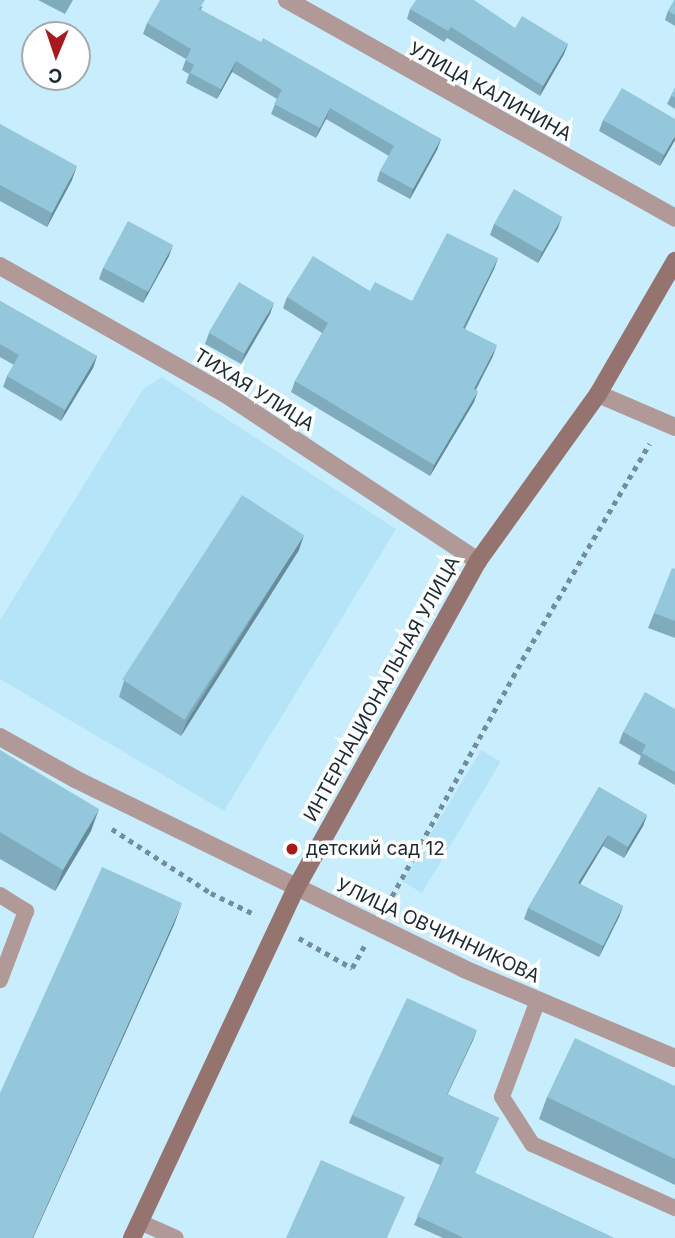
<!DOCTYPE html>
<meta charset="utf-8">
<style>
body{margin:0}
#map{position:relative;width:675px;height:1238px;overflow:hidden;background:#c8eefe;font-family:Inter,sans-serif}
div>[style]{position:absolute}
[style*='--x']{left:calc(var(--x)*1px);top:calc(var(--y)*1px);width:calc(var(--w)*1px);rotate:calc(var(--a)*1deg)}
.built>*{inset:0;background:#b5e3f7;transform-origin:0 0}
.path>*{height:4.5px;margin-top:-2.25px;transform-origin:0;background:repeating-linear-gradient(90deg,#738e99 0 5px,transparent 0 10px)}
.lane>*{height:16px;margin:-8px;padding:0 8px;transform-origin:8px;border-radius:8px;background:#b09997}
.street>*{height:18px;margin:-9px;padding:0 9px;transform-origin:9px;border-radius:9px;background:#b09997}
.secondary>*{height:18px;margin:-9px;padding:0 9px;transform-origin:9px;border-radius:9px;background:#957470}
.wall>*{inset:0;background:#7fabbd}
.shaded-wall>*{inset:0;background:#688b9a}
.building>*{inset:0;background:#94c7dc;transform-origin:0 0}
.dots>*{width:19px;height:19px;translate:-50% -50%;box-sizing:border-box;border:4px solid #fff;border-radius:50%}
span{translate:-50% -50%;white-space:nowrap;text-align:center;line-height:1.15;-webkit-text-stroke:7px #fff;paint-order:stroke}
.street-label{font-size:19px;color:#1c2b31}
.poi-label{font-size:19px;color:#1c2b31}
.left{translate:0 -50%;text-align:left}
.north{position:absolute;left:21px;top:21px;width:70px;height:70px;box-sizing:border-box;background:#fff;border:2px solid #a4aaad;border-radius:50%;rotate:182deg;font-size:19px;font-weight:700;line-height:28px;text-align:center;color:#1c2b31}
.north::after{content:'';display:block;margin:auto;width:24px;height:32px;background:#aa171c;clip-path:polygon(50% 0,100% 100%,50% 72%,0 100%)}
</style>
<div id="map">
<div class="built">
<i style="clip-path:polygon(162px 377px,396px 529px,224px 811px,0 679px,0 620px,144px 388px)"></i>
<i style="left:481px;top:750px;width:23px;height:153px;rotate:31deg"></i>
</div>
<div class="path">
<i style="--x:112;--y:829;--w:118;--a:32.9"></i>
<i style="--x:211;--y:893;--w:48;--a:26"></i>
<i style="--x:387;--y:905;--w:280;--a:-61.1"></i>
<i style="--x:522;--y:660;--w:251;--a:-59.5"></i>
<i style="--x:299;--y:938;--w:61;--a:29.5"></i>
<i style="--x:352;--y:968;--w:25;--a:-61"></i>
</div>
<div class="lane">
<i style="--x:0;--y:895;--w:31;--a:32"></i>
<i style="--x:26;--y:911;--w:74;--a:110.6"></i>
<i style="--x:538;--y:1000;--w:103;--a:110.4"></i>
<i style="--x:502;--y:1097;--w:56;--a:57.4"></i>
<i style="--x:532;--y:1144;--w:157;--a:24.1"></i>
<i style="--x:140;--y:1222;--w:39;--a:24"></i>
</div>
<div class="street">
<i style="--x:287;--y:0;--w:445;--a:29.3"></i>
<i style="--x:0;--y:266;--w:257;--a:29.6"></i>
<i style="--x:224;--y:393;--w:305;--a:33.5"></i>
<i style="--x:598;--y:394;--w:84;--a:23.2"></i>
<i style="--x:0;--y:737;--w:86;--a:29.2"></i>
<i style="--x:75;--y:779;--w:433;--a:26"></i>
<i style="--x:464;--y:969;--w:229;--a:22.9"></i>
</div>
<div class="secondary">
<i style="--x:132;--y:1238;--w:387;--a:-64.9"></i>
<i style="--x:296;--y:888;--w:374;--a:-60.9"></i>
<i style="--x:478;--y:561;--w:206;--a:-54.3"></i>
<i style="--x:598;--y:394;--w:154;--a:-59.9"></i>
</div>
<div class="wall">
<i style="clip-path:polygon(38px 0,73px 0,65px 14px)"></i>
<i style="clip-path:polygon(675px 0,675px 26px,665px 20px,668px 11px)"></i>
<i style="clip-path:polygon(203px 6px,201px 10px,441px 139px,437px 150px,410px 199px,377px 181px,380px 171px,389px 156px,326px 119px,316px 138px,271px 114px,277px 99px,232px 72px,217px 99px,186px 83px,189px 74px,182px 70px,186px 59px,143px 34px,147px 23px)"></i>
<i style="clip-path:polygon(410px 9px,515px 28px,568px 44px,564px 54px,540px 96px,447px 38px,444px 42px,407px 19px)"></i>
<i style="clip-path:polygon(675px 88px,675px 109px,667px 104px)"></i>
<i style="clip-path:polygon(603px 120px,675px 140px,660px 166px,599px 131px)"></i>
<i style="clip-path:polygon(0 124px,72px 180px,47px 227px,0 201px)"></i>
<i style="clip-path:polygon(494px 224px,558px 228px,538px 263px,490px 235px)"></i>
<i style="clip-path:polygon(169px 256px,143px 303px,99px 279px,103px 268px)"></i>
<i style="clip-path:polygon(498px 258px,494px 269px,465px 329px,493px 356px,476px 390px,474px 402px,430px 476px,291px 392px,295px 381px,322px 333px,283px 308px,287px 297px,370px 291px,412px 301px)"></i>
<i style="clip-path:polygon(0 301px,97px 356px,93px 368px,61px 421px,3px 387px,7px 376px,14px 365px,0 357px)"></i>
<i style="clip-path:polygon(270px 314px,241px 364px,205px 344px,209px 333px)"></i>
<i style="clip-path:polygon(299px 550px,181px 736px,119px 697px,124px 681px)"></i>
<i style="clip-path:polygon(675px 569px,675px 638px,648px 628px,654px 613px)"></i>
<i style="clip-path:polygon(675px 709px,675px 785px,638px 764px,641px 756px,619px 743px,623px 732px)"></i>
<i style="clip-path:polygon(0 750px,91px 831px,55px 891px,0 859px)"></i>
<i style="clip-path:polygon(599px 787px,647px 815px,643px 826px,624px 858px,603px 846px,580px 884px,623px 906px,619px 917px,599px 957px,524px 919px,528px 908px)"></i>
<i style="clip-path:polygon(474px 1038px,447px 1094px,499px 1118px,475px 1173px,614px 1238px,443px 1238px,414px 1225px,440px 1165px,349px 1123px,352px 1115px)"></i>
<i style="clip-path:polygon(675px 1086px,675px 1185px,539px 1119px,547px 1097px)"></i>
</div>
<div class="shaded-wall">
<i style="clip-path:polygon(568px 44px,564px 54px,540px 96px,543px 86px)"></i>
<i style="clip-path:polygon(236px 61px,232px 72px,217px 99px,221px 89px)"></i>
<i style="clip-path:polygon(330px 108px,326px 119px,316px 138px,320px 128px)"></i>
<i style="clip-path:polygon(675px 136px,675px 140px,660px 166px,664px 155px)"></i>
<i style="clip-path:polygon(441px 139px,437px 150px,410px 199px,413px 189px)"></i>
<i style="clip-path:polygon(77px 166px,72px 180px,47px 227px,52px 213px)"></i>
<i style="clip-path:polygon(562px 217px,558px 228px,538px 263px,542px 252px)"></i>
<i style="clip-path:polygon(173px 245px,169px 256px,143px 303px,147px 292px)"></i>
<i style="clip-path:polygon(498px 258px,494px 269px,459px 339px,463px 328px)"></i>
<i style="clip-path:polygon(274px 303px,270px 314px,241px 364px,245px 353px)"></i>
<i style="clip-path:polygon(497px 345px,493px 356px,470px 400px,474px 389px)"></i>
<i style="clip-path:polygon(97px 356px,93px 368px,61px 421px,65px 410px)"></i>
<i style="clip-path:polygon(478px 391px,474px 402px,430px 476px,434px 465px)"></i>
<i style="clip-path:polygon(304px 535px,299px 550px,181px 736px,187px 721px)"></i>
<i style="clip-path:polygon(99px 809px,91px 831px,55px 891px,63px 870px)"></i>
<i style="clip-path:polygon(647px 815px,643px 826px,624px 858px,628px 847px)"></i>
<i style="clip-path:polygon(608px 835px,603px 846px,574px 894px,578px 883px)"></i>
<i style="clip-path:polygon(182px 903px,174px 925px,33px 1238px,32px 1238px)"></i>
<i style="clip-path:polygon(623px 906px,619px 917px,599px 957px,603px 946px)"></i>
<i style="clip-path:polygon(477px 1030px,474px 1038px,444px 1102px,447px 1094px)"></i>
</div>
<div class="building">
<i style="clip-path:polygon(160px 0,205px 0,199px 9px,261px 42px,263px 38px,441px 139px,413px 189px,380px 171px,394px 146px,330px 108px,320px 128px,274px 104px,282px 90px,236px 61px,221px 89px,190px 73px,194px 65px,186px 60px,191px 49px,147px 23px)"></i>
<i style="clip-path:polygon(416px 0,474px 0,515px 28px,522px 16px,568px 44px,543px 86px,451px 27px,448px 31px,410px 9px)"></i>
<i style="clip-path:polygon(674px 0,675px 0,675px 15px,668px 11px)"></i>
<i style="clip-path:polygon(622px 88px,675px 119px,675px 136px,664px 155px,603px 120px)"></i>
<i style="clip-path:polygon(675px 88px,675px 98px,671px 95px)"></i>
<i style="clip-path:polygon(0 124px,77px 166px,52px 213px,0 185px)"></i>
<i style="left:514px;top:189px;width:56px;height:40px;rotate:30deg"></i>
<i style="left:128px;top:221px;width:51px;height:53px;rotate:28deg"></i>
<i style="clip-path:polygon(447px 233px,498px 258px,463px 328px,497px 345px,474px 389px,478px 391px,434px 465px,295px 381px,328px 323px,287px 297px,313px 256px,370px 291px,375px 282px,412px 301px)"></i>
<i style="left:239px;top:282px;width:41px;height:59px;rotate:31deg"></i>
<i style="clip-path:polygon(0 301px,97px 356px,65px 410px,7px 376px,19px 355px,0 344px)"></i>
<i style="left:242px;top:495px;width:74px;height:220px;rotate:33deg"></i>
<i style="clip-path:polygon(672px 568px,675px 569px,675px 621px,654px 613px)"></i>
<i style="clip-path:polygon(645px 692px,675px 709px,675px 772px,642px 753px,646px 745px,623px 732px)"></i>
<i style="clip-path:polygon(0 750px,99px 809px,63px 870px,0 832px)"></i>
<i style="clip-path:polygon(599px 787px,647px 815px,628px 847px,608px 835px,578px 883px,623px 906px,603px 946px,528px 908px)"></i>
<i style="clip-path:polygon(102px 867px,182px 903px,32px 1238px,0 1238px,0 1093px)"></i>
<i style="clip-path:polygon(407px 998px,477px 1030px,447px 1094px,499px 1118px,475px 1173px,614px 1238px,464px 1238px,417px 1216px,444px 1158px,352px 1115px)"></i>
<i style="clip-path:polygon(575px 1038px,675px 1086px,675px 1159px,547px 1097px)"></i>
<i style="clip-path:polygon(321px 1160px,405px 1197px,387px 1238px,286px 1238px)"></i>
</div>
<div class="dots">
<i style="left:292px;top:849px;background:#aa171c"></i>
</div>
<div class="street-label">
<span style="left:490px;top:92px;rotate:29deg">УЛИЦА КАЛИНИНА</span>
<span style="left:254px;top:390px;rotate:32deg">ТИХАЯ УЛИЦА</span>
<span style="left:382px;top:689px;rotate:-61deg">ИНТЕРНАЦИОНАЛЬНАЯ УЛИЦА</span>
<span style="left:438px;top:931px;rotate:25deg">УЛИЦА ОВЧИННИКОВА</span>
</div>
<div class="poi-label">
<span class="left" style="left:306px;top:849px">детский сад 12</span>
</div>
<div class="north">С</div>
</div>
